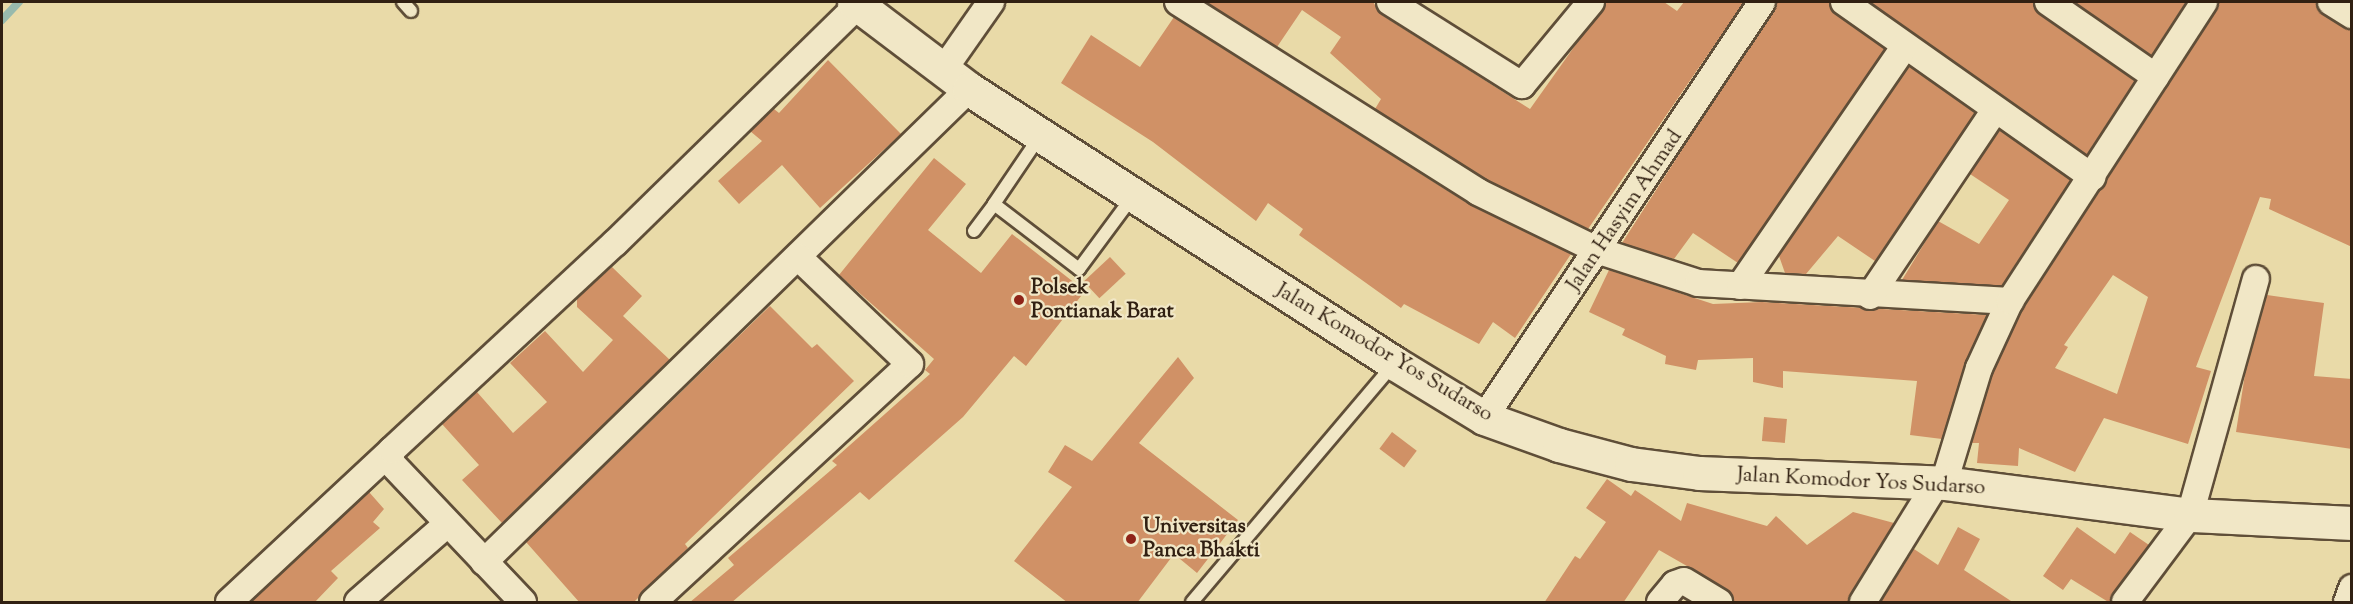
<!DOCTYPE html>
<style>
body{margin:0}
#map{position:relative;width:2353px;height:604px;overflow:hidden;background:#e9daa8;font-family:"Sorts Mill Goudy",serif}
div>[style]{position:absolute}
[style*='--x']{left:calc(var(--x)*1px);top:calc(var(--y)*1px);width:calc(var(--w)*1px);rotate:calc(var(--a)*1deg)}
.stream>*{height:8px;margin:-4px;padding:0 4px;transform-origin:4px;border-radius:4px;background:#98baad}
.building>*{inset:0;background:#d09166;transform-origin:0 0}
.roads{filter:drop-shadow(2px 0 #5f4e38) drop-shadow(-2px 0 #5f4e38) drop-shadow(0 2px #5f4e38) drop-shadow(0 -2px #5f4e38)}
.lane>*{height:12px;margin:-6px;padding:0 6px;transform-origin:6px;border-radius:6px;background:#f1e7c6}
.street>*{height:26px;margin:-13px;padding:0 13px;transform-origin:13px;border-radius:13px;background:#f1e7c6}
.secondary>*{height:33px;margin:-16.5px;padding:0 16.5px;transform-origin:16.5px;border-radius:16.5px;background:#f1e7c6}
.dots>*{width:16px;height:16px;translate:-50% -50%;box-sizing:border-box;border:3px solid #f1e7c6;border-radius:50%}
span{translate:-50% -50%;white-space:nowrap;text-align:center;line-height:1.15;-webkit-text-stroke:4.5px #f1e7c6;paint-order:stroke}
.street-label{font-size:21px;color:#312012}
.poi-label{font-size:21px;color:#312012;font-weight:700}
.left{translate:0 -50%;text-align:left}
.frame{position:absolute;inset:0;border:3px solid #312012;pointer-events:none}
</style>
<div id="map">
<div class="stream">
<i style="--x:2;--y:20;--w:25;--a:-47"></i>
</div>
<div class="building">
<i style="clip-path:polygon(1205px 2px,1373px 2px,1382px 15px,1530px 109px,1606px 2px,1664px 2px,1677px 11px,1684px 2px,1744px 2px,1588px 229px,1485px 179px,1375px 109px,1381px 99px,1330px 53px,1341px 37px,1302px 10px,1277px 47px)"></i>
<i style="clip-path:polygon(1777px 2px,1829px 2px,1835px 14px,1885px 49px,1738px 263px,1693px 233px,1674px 259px,1622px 243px)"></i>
<i style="clip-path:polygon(1869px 2px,2033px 2px,2039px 14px,2135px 81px,2087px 155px)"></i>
<i style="clip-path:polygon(2074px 2px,2186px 2px,2151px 56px)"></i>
<i style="clip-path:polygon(evenodd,2219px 2px,2316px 2px,2323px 15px,2352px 30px,2352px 247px,2269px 209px,2271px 199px,2260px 197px,2196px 367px,2211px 371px,2188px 444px,2104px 418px,2075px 472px,2019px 448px,2018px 466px,1977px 463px,1979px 443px,1972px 443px,1993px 373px,2023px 308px,2219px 2px,2113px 275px,2148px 297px,2117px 394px,2055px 368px,2068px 347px,2064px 345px,2113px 275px)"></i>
<i style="clip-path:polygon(1174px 17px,1470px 205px,1571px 254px,1515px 338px,1493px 322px,1479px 344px,1404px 304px,1401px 308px,1299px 235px,1303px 229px,1268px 203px,1256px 221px,1153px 142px,1061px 83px,1091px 35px,1140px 67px)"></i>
<i style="clip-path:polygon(828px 60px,901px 134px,820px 208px,782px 165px,739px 204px,718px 181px,762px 141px,750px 131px,774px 109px,779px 113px)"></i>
<i style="clip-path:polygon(1909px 66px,1975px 113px,1875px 261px,1838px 236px,1806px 274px,1785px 273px,1779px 256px)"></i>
<i style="clip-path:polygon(2000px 130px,2071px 180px,2002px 286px,1902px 280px,1938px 221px,1979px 244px,2009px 200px,1970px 174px)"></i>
<i style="clip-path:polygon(934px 158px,966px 184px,928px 230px,981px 273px,1012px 234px,1085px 291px,1026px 366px,1014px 356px,963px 417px,869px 500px,860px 492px,731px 603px,689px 603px,734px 565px,728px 558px,837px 465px,832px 461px,930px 374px,925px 370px,934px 359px,839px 275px)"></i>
<i style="left:1110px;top:257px;width:23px;height:36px;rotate:47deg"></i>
<i style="clip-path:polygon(612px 267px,642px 296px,623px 316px,670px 360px,502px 523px,462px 480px,479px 465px,442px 424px,477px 392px,513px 433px,547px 402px,510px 363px,545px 331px,583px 372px,613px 340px,577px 307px,577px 298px)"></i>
<i style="clip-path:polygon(1609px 270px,1713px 304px,1762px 302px,1987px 315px,1965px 363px,1942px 439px,1910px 435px,1917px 381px,1783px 371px,1783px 388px,1753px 382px,1753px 358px,1698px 360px,1696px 370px,1665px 364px,1666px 356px,1622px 335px,1625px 329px,1589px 312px)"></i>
<i style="clip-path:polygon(2267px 295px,2324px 303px,2314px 376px,2352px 379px,2352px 449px,2236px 432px,2245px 374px)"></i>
<i style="clip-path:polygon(770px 306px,812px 348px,817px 344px,854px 381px,685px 544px,688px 548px,633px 603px,580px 603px,526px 542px)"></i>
<i style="clip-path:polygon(1178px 357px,1194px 378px,1139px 443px,1238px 520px,1197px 573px,1174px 554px,1137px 603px,1068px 603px,1014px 561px,1072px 487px,1048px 472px,1065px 445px,1092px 461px)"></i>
<i style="left:1764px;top:417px;width:23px;height:24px;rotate:5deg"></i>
<i style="left:1392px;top:432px;width:31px;height:21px;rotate:37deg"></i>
<i style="clip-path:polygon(1607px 479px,1631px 496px,1635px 490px,1681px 521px,1687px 503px,1767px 526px,1776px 516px,1807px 545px,1853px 512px,1894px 523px,1848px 603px,1734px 603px,1727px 589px,1659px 550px,1623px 603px,1544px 603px,1575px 556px,1580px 559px,1606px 522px,1586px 508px)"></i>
<i style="clip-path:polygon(369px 492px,384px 509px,373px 522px,380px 528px,331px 571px,338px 578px,314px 603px,250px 603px)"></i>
<i style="clip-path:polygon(1958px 527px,1980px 539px,1964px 570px,2014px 603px,1880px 603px,1914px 549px,1938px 565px)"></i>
<i style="clip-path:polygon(2077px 527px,2115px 554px,2130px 532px,2149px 545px,2110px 603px,2071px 579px,2063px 590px,2043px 576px)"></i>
</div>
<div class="roads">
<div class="lane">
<i style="--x:403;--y:2;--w:12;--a:48"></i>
<i style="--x:1040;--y:136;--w:82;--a:124.1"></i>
<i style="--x:994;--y:204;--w:107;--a:37.4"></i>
<i style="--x:1079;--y:269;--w:91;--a:-53.5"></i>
<i style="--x:974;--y:231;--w:34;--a:-53"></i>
<i style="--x:1192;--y:602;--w:312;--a:-49.7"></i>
</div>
<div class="street">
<i style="--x:1178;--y:2;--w:355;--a:32.3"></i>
<i style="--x:1478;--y:192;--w:135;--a:26"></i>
<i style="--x:1599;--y:251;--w:104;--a:17.9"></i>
<i style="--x:1698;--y:283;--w:313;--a:3.3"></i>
<i style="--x:1390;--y:2;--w:156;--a:32.2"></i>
<i style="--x:1522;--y:85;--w:108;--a:-50.3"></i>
<i style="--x:1844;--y:2;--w:304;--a:35.2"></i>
<i style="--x:2048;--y:2;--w:131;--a:34.8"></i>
<i style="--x:2331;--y:2;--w:25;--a:32"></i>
<i style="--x:944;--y:69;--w:82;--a:-55"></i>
<i style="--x:1740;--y:286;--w:291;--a:-55.5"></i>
<i style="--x:1870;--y:296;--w:224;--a:-56.1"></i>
<i style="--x:1484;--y:418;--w:500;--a:-56.25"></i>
<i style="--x:1944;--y:483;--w:120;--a:-73.1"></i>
<i style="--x:1979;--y:368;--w:74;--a:-65.2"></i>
<i style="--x:2010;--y:301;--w:356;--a:-57"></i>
<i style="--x:484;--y:562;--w:677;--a:-44.28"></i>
<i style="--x:229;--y:602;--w:223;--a:-43"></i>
<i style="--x:358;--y:602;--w:117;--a:-41.2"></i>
<i style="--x:523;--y:602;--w:193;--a:-133.5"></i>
<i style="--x:390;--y:462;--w:12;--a:-81"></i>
<i style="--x:392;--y:450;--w:304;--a:-42.9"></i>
<i style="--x:615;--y:243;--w:342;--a:-44.4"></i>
<i style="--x:653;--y:602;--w:350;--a:-42.8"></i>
<i style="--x:910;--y:364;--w:155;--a:-136.3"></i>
<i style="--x:1660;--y:602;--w:23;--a:-50"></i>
<i style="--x:1675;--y:584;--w:9;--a:-18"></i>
<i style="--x:1684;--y:581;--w:41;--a:31"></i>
<i style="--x:1863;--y:602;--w:139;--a:-58.3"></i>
<i style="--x:2125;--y:602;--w:109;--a:-53.2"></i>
<i style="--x:2190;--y:515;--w:245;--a:-74.4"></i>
<i style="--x:2347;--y:602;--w:15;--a:-70"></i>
</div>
<div class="secondary">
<i style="--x:854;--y:2;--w:144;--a:37.1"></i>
<i style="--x:969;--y:89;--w:506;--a:32.81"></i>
<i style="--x:1394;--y:363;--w:105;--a:31.4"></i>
<i style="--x:1484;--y:418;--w:80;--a:19.8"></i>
<i style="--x:1559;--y:445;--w:74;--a:14.8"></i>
<i style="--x:1631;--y:464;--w:69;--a:7.5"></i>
<i style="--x:1699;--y:473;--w:245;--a:2.3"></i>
<i style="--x:1944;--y:483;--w:248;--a:7.4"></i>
<i style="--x:2190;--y:515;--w:162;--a:2.8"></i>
</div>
</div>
<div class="dots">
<i style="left:1019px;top:300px;background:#8f2418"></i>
<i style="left:1131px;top:539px;background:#8f2418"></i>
</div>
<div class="street-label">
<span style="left:1625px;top:211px;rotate:-56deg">Jalan Hasyim Ahmad</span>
<span style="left:1384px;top:353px;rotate:31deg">Jalan Komodor Yos Sudarso</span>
<span style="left:1861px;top:482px;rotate:3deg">Jalan Komodor Yos Sudarso</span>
</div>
<div class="poi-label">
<span class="left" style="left:1031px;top:300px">Polsek<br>Pontianak Barat</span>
<span class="left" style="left:1143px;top:539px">Universitas<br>Panca Bhakti</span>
</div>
<div class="frame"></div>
</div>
